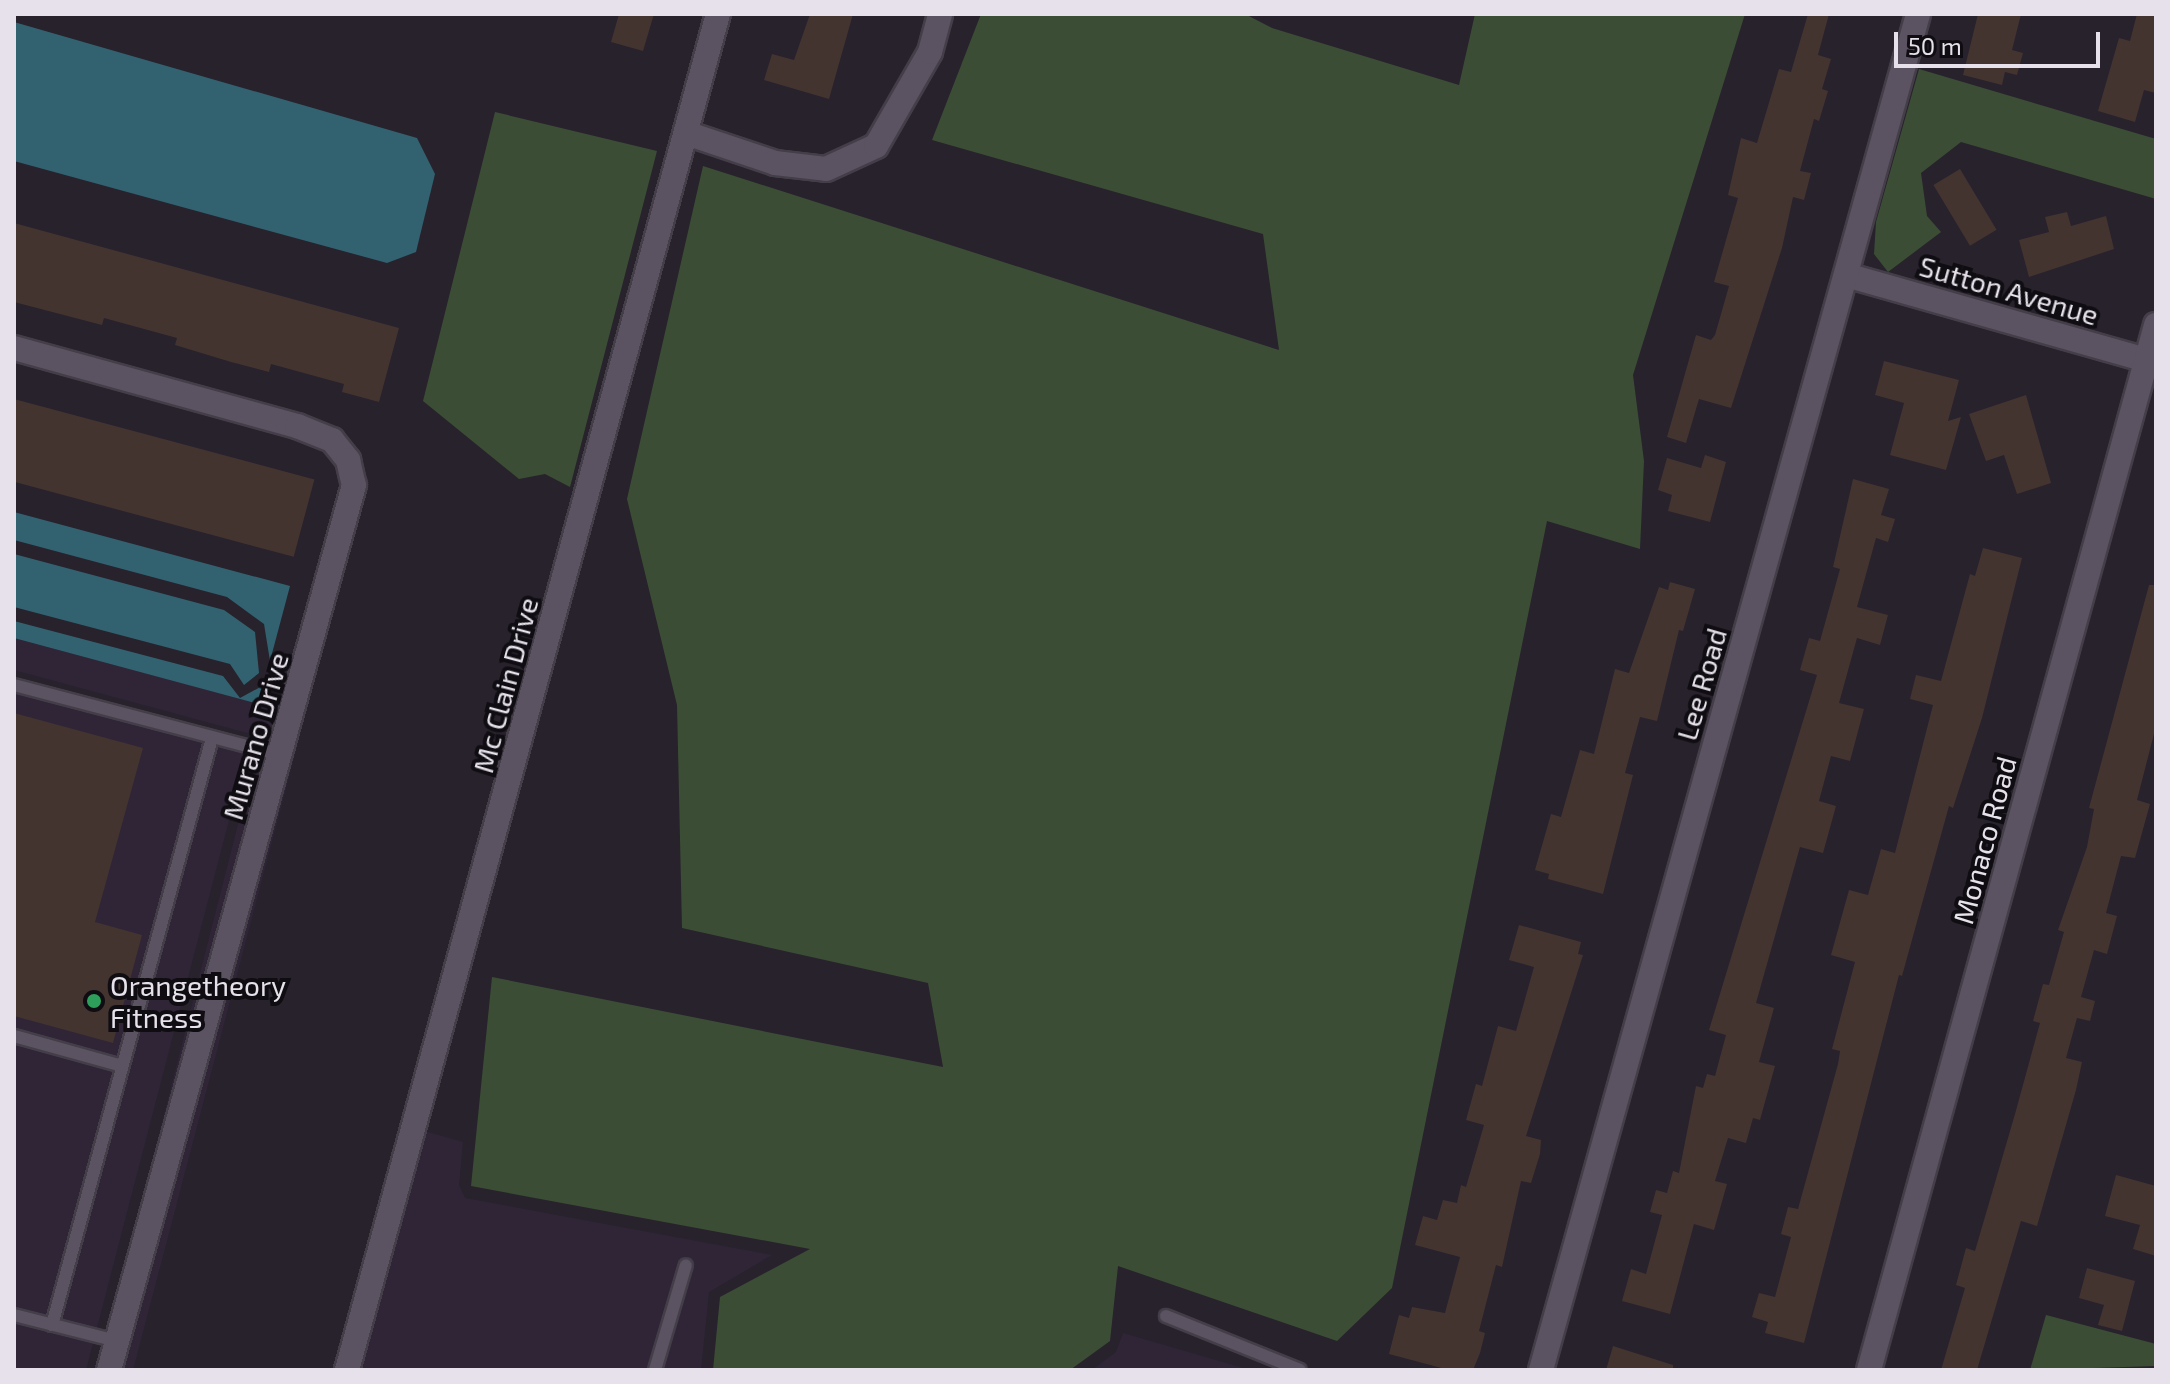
<!DOCTYPE html>
<style>
body{margin:0}
#map{position:relative;width:2170px;height:1384px;overflow:hidden;background:#28222d;font-family:"Exo 2",sans-serif}
div>[style]{position:absolute}
[style*='--x']{left:calc(var(--x)*1px);top:calc(var(--y)*1px);width:calc(var(--w)*1px);rotate:calc(var(--a)*1deg)}
.built>*{inset:0;background:#2f2537}
.green>*{inset:0;background:#3c4d35}
.water>*{inset:0;background:#326270}
.building>*{inset:0;background:#433430;transform-origin:0 0}
.roads{filter:drop-shadow(2px 0 #443e49) drop-shadow(-2px 0 #443e49) drop-shadow(0 2px #443e49) drop-shadow(0 -2px #443e49)}
.lane>*{height:12px;margin:-6px;padding:0 6px;transform-origin:6px;border-radius:6px;background:#5b5361}
.street>*{height:24px;margin:-12px;padding:0 12px;transform-origin:12px;border-radius:12px;background:#5b5361}
.dots>*{width:22px;height:22px;translate:-50% -50%;box-sizing:border-box;border:4px solid #0f0c12;border-radius:50%}
span{translate:-50% -50%;white-space:nowrap;text-align:center;line-height:1.15;-webkit-text-stroke:8px #0f0c12;paint-order:stroke}
.street-label{font-size:28px;color:#e6e1ea}
.poi-label{font-size:28px;color:#e6e1ea}
.left{translate:0 -50%;text-align:left}
.frame{position:absolute;inset:0;border:16px solid #e6e1ea;pointer-events:none}
.scale{position:absolute;left:1894px;top:32px;width:206px;height:36px;box-sizing:border-box;border:4px solid #e6e1ea;border-top:0;padding-left:10px;font-size:24px;line-height:28px;white-space:nowrap;color:#e6e1ea;-webkit-text-stroke:6px #0f0c12;paint-order:stroke}
</style>
<div id="map">
<div class="built">
<i style="clip-path:polygon(14px 638px,305px 716px,133px 1370px,99px 1370px,259px 742px,251px 734px,14px 670px)"></i>
<i style="clip-path:polygon(14px 685px,248px 747px,86px 1370px,14px 1370px)"></i>
<i style="clip-path:polygon(421px 1130px,463px 1142px,459px 1185px,465px 1198px,772px 1255px,709px 1292px,701px 1370px,356px 1370px)"></i>
<i style="clip-path:polygon(1123px 1333px,1250px 1370px,1092px 1370px,1116px 1352px)"></i>
</div>
<div class="green">
<i style="clip-path:polygon(981px 14px,1245px 14px,1272px 28px,1459px 85px,1475px 14px,1745px 14px,1633px 375px,1644px 461px,1640px 549px,1547px 521px,1392px 1288px,1337px 1341px,1118px 1266px,1110px 1341px,1070px 1370px,713px 1370px,720px 1297px,810px 1249px,471px 1186px,492px 977px,943px 1067px,928px 983px,682px 928px,677px 705px,627px 499px,703px 166px,1279px 350px,1263px 234px,932px 140px)"></i>
<i style="clip-path:polygon(1919px 69px,2156px 139px,2156px 199px,1961px 142px,1921px 173px,1927px 216px,1941px 232px,1888px 272px,1874px 254px,1876px 222px)"></i>
<i style="clip-path:polygon(495px 112px,657px 151px,570px 487px,545px 474px,519px 479px,423px 401px)"></i>
<i style="clip-path:polygon(2046px 1315px,2156px 1344px,2156px 1366px,2030px 1370px)"></i>
</div>
<div class="water">
<i style="clip-path:polygon(14px 22px,417px 138px,435px 174px,416px 252px,387px 263px,14px 161px)"></i>
<i style="clip-path:polygon(14px 512px,290px 586px,270px 661px,264px 624px,227px 597px,14px 540px)"></i>
<i style="clip-path:polygon(14px 554px,224px 610px,255px 632px,259px 673px,244px 685px,230px 664px,14px 607px)"></i>
<i style="clip-path:polygon(14px 621px,223px 676px,240px 698px,264px 685px,259px 704px,14px 638px)"></i>
</div>
<div class="building">
<i style="clip-path:polygon(619px 14px,654px 14px,643px 51px,611px 42px)"></i>
<i style="clip-path:polygon(810px 14px,853px 14px,829px 99px,764px 80px,772px 54px,794px 60px)"></i>
<i style="clip-path:polygon(1808px 14px,1829px 14px,1818px 55px,1831px 59px,1822px 89px,1828px 91px,1819px 121px,1814px 119px,1800px 171px,1811px 173px,1804px 200px,1793px 197px,1782px 248px,1731px 408px,1699px 399px,1686px 443px,1667px 437px,1696px 335px,1711px 340px,1715px 335px,1729px 286px,1714px 282px,1738px 198px,1728px 195px,1741px 138px,1757px 143px,1779px 69px,1791px 72px)"></i>
<i style="clip-path:polygon(1978px 14px,2021px 14px,2012px 50px,2023px 53px,2017px 75px,2005px 72px,2002px 85px,1963px 75px)"></i>
<i style="clip-path:polygon(2137px 14px,2156px 14px,2156px 93px,2144px 90px,2135px 122px,2098px 111px,2119px 38px,2130px 41px)"></i>
<i style="left:1960px;top:169px;width:71px;height:31px;rotate:59deg"></i>
<i style="clip-path:polygon(2067px 212px,2071px 226px,2106px 216px,2114px 249px,2029px 277px,2019px 240px,2049px 232px,2045px 217px)"></i>
<i style="clip-path:polygon(14px 223px,399px 328px,379px 402px,342px 392px,344px 384px,271px 364px,269px 372px,231px 362px,175px 345px,177px 338px,104px 318px,102px 325px,14px 302px)"></i>
<i style="clip-path:polygon(1884px 361px,1959px 380px,1948px 421px,1961px 417px,1946px 470px,1890px 455px,1904px 403px,1875px 395px)"></i>
<i style="clip-path:polygon(2026px 395px,2051px 483px,2017px 494px,2004px 455px,1986px 461px,1969px 414px)"></i>
<i style="left:14px;top:399px;width:311px;height:80px;rotate:15deg"></i>
<i style="clip-path:polygon(1705px 455px,1726px 462px,1710px 522px,1668px 511px,1672px 495px,1658px 490px,1667px 458px,1701px 468px)"></i>
<i style="clip-path:polygon(1853px 479px,1889px 489px,1881px 515px,1895px 519px,1888px 542px,1876px 538px,1857px 607px,1888px 615px,1880px 645px,1857px 638px,1839px 703px,1864px 709px,1850px 761px,1831px 756px,1819px 801px,1836px 806px,1823px 853px,1800px 847px,1756px 1003px,1774px 1008px,1759px 1062px,1775px 1066px,1760px 1120px,1753px 1118px,1746px 1143px,1728px 1138px,1715px 1181px,1727px 1184px,1714px 1230px,1694px 1224px,1670px 1314px,1622px 1301px,1631px 1269px,1646px 1274px,1662px 1215px,1650px 1212px,1656px 1190px,1667px 1193px,1673px 1171px,1679px 1173px,1696px 1086px,1703px 1088px,1707px 1074px,1715px 1076px,1726px 1035px,1709px 1030px,1817px 675px,1800px 670px,1809px 638px,1820px 641px,1840px 569px,1833px 567px)"></i>
<i style="clip-path:polygon(1983px 548px,2022px 558px,1982px 718px,1953px 808px,1949px 806px,1902px 976px,1899px 975px,1804px 1343px,1765px 1333px,1768px 1322px,1752px 1317px,1759px 1293px,1775px 1297px,1791px 1237px,1781px 1234px,1788px 1207px,1798px 1209px,1838px 1064px,1840px 1051px,1832px 1049px,1855px 962px,1831px 955px,1849px 890px,1868px 895px,1881px 849px,1895px 853px,1933px 705px,1910px 699px,1916px 675px,1941px 681px,1970px 574px,1975px 576px)"></i>
<i style="clip-path:polygon(1670px 582px,1695px 589px,1683px 631px,1679px 630px,1657px 721px,1640px 717px,1625px 773px,1633px 775px,1603px 894px,1548px 879px,1549px 874px,1535px 870px,1551px 814px,1561px 817px,1580px 750px,1594px 754px,1615px 669px,1629px 673px,1659px 587px,1668px 590px)"></i>
<i style="clip-path:polygon(2149px 585px,2156px 585px,2156px 726px,2137px 800px,2150px 804px,2135px 858px,2121px 856px,2106px 913px,2117px 916px,2107px 954px,2094px 950px,2081px 997px,2095px 1001px,2090px 1021px,2077px 1018px,2066px 1058px,2082px 1062px,2076px 1090px,2037px 1226px,2021px 1221px,1977px 1370px,1941px 1370px,1965px 1288px,1956px 1285px,1966px 1248px,1975px 1251px,2015px 1114px,2040px 1023px,2033px 1021px,2043px 984px,2049px 985px,2064px 932px,2058px 930px,2087px 847px,2094px 809px,2089px 808px)"></i>
<i style="clip-path:polygon(14px 713px,143px 748px,95px 922px,142px 935px,113px 1043px,14px 1016px)"></i>
<i style="clip-path:polygon(1519px 925px,1581px 942px,1578px 954px,1583px 955px,1526px 1136px,1541px 1140px,1540px 1154px,1531px 1183px,1521px 1181px,1502px 1267px,1496px 1265px,1479px 1331px,1485px 1333px,1480px 1353px,1473px 1370px,1449px 1370px,1389px 1354px,1399px 1315px,1409px 1318px,1412px 1307px,1445px 1313px,1460px 1257px,1415px 1245px,1423px 1216px,1437px 1220px,1443px 1200px,1457px 1203px,1461px 1185px,1466px 1187px,1484px 1125px,1466px 1120px,1476px 1084px,1482px 1086px,1498px 1026px,1516px 1031px,1534px 967px,1509px 960px)"></i>
<i style="clip-path:polygon(2116px 1175px,2156px 1186px,2156px 1256px,2133px 1249px,2140px 1225px,2105px 1216px)"></i>
<i style="clip-path:polygon(2087px 1268px,2135px 1281px,2122px 1331px,2098px 1325px,2104px 1305px,2079px 1298px)"></i>
<i style="clip-path:polygon(1613px 1346px,1673px 1365px,1673px 1370px,1606px 1370px)"></i>
</div>
<div class="roads">
<div class="lane">
<i style="--x:14;--y:685;--w:276;--a:14.7"></i>
<i style="--x:14;--y:1036;--w:112;--a:15.5"></i>
<i style="--x:14;--y:1315;--w:106;--a:14.2"></i>
<i style="--x:1166;--y:1316;--w:144;--a:21.9"></i>
<i style="--x:52;--y:1325;--w:608;--a:-74.75"></i>
<i style="--x:655;--y:1370;--w:109;--a:-73.6"></i>
</div>
<div class="street">
<i style="--x:686;--y:133;--w:94;--a:18.6"></i>
<i style="--x:775;--y:163;--w:51;--a:6.7"></i>
<i style="--x:826;--y:169;--w:55;--a:-24.7"></i>
<i style="--x:876;--y:146;--w:108;--a:-60.1"></i>
<i style="--x:930;--y:52;--w:39;--a:-75"></i>
<i style="--x:1846;--y:275;--w:322;--a:15.8"></i>
<i style="--x:14;--y:348;--w:294;--a:15.4"></i>
<i style="--x:297;--y:426;--w:38;--a:22"></i>
<i style="--x:332;--y:440;--w:26;--a:51"></i>
<i style="--x:348;--y:460;--w:26;--a:77"></i>
<i style="--x:354;--y:485;--w:918;--a:105.47"></i>
<i style="--x:347;--y:1370;--w:1406;--a:-74.7"></i>
<i style="--x:1541;--y:1370;--w:1407;--a:-74.46"></i>
<i style="--x:1869;--y:1370;--w:1084;--a:-74.64"></i>
</div>
</div>
<div class="dots">
<i style="left:94px;top:1001px;background:#2e9e5b"></i>
</div>
<div class="street-label">
<span style="left:2009px;top:290px;rotate:16deg">Sutton Avenue</span>
<span style="left:1701px;top:684px;rotate:-74deg">Lee Road</span>
<span style="left:505px;top:685px;rotate:-75deg">Mc Clain Drive</span>
<span style="left:255px;top:736px;rotate:-74deg">Murano Drive</span>
<span style="left:1984px;top:840px;rotate:-75deg">Monaco Road</span>
</div>
<div class="poi-label">
<span class="left" style="left:110px;top:1001px">Orangetheory<br>Fitness</span>
</div>
<div class="frame"></div>
<div class="scale">50 m</div>
</div>
